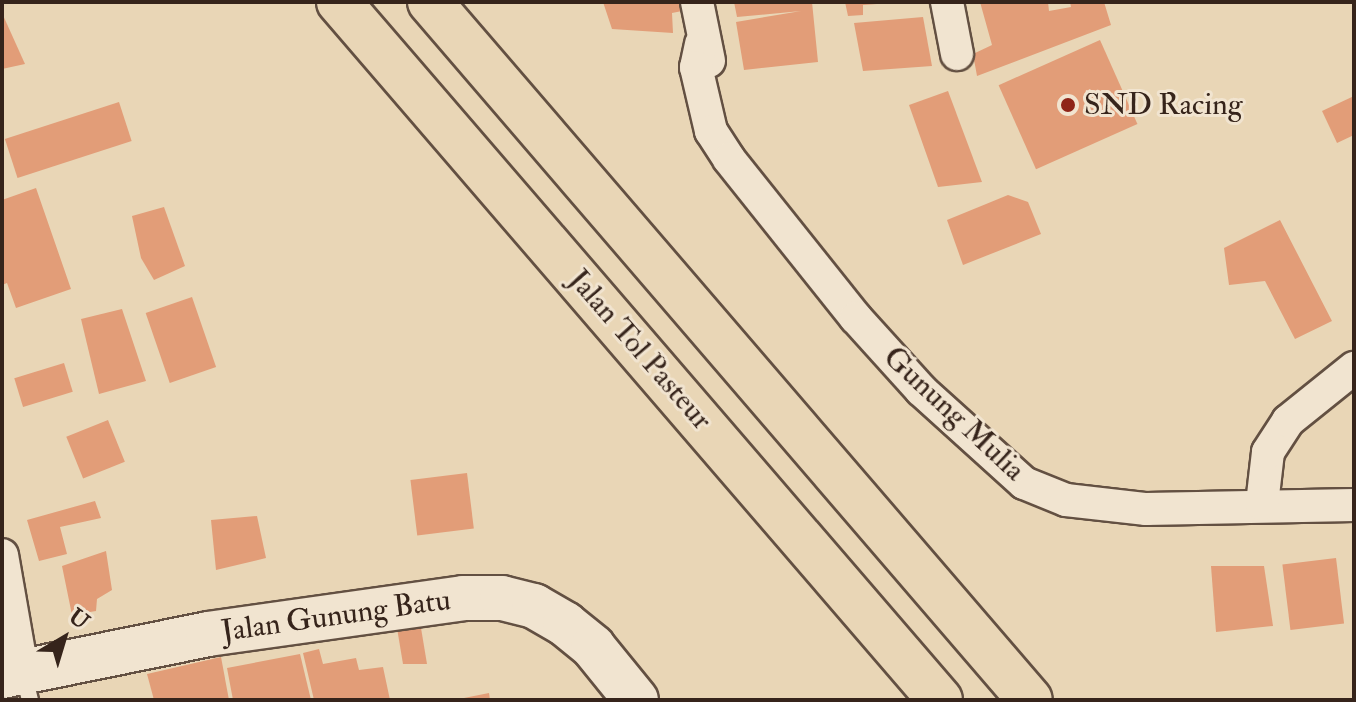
<!DOCTYPE html>
<style>
body{margin:0}
#map{position:relative;width:1356px;height:702px;overflow:hidden;background:#e9d6b6;font-family:"IM FELL Double Pica",serif}
div>[style]{position:absolute}
[style*='--x']{left:calc(var(--x)*1px);top:calc(var(--y)*1px);width:calc(var(--w)*1px);rotate:calc(var(--a)*1deg)}
.building>*{inset:0;background:#e29d78;transform-origin:0 0}
.roads{filter:drop-shadow(2px 0 #635042) drop-shadow(-2px 0 #635042) drop-shadow(0 2px #635042) drop-shadow(0 -2px #635042)}
.service>*{height:16px;margin:-8px;padding:0 8px;transform-origin:8px;border-radius:8px;background:#f1e4d0}
.minor>*{height:32px;margin:-16px;padding:0 16px;transform-origin:16px;border-radius:16px;background:#f1e4d0}
.secondary>*{height:44px;margin:-22px;padding:0 22px;transform-origin:22px;border-radius:22px;background:#f1e4d0}
.motorway>*{height:44px;margin:-22px;padding:0 22px;transform-origin:22px;border-radius:22px;background:#e9d6b6}
.dots>*{width:22px;height:22px;translate:-50% -50%;box-sizing:border-box;border:4px solid #f1e4d0;border-radius:50%}
span{translate:-50% -50%;white-space:nowrap;text-align:center;line-height:1.15;-webkit-text-stroke:6px #f1e4d0;paint-order:stroke}
.poi-label{font-size:30px;color:#36241b}
.left{translate:0 -50%;text-align:left}
.street-label{font-size:30px;color:#36241b}
.frame{position:absolute;inset:0;border:4px solid #36241b;pointer-events:none}
.north{position:absolute;left:24px;top:598px;width:80px;height:80px;-webkit-text-stroke:6px #f1e4d0;paint-order:stroke;rotate:38deg;font-size:22px;font-weight:700;line-height:32px;text-align:center;color:#36241b}
.north::after{content:'';display:block;margin:auto;width:28px;height:36px;background:#36241b;clip-path:polygon(50% 0,100% 100%,50% 72%,0 100%)}
</style>
<div id="map">
<div class="building">
<i style="clip-path:polygon(603px 2px,686px 2px,687px 10px,672px 13px,673px 33px,612px 29px)"></i>
<i style="clip-path:polygon(734px 2px,812px 2px,818px 62px,744px 70px,736px 22px,801px 11px,737px 17px)"></i>
<i style="clip-path:polygon(845px 2px,877px 2px,877px 4px,863px 5px,863px 15px,848px 16px)"></i>
<i style="clip-path:polygon(980px 2px,1048px 2px,1049px 11px,1071px 7px,1070px 2px,1104px 2px,1111px 25px,977px 76px,973px 54px,992px 45px)"></i>
<i style="clip-path:polygon(2px 13px,25px 64px,2px 69px)"></i>
<i style="clip-path:polygon(923px 17px,932px 66px,863px 71px,854px 23px)"></i>
<i style="left:1100px;top:40px;width:92px;height:111px;rotate:66deg"></i>
<i style="clip-path:polygon(948px 91px,982px 182px,938px 187px,909px 105px)"></i>
<i style="clip-path:polygon(1354px 96px,1354px 135px,1337px 143px,1322px 111px)"></i>
<i style="left:119px;top:102px;width:41px;height:120px;rotate:72deg"></i>
<i style="clip-path:polygon(36px 188px,71px 289px,16px 308px,7px 283px,2px 285px,2px 200px)"></i>
<i style="clip-path:polygon(1008px 195px,1028px 202px,1041px 234px,963px 265px,947px 220px)"></i>
<i style="clip-path:polygon(164px 207px,185px 266px,154px 280px,141px 258px,132px 216px)"></i>
<i style="clip-path:polygon(1280px 220px,1332px 321px,1295px 339px,1265px 281px,1229px 285px,1224px 248px)"></i>
<i style="left:192px;top:297px;width:74px;height:49px;rotate:71deg"></i>
<i style="clip-path:polygon(122px 309px,146px 381px,99px 394px,81px 319px)"></i>
<i style="left:64px;top:363px;width:30px;height:52px;rotate:73deg"></i>
<i style="left:108px;top:420px;width:45px;height:45px;rotate:68deg"></i>
<i style="left:467px;top:473px;width:56px;height:57px;rotate:83deg"></i>
<i style="clip-path:polygon(95px 501px,101px 518px,60px 527px,67px 554px,39px 561px,27px 520px)"></i>
<i style="clip-path:polygon(257px 516px,266px 558px,216px 570px,211px 520px)"></i>
<i style="clip-path:polygon(106px 551px,112px 590px,97px 599px,96px 611px,72px 615px,62px 566px)"></i>
<i style="left:1336px;top:558px;width:66px;height:54px;rotate:83deg"></i>
<i style="clip-path:polygon(1211px 566px,1264px 566px,1273px 626px,1216px 632px)"></i>
<i style="clip-path:polygon(397px 628px,421px 628px,427px 664px,403px 664px)"></i>
<i style="clip-path:polygon(319px 649px,323px 664px,356px 658px,359px 670px,383px 667px,390px 700px,314px 700px,303px 653px)"></i>
<i style="clip-path:polygon(300px 654px,311px 700px,233px 700px,227px 668px)"></i>
<i style="clip-path:polygon(221px 657px,229px 700px,154px 700px,147px 674px)"></i>
<i style="clip-path:polygon(489px 693px,490px 700px,459px 700px,459px 699px)"></i>
</div>
<div class="roads">
<div class="service">
<i style="--x:23;--y:672;--w:29;--a:76"></i>
</div>
<div class="minor">
<i style="--x:697;--y:2;--w:60;--a:78.5"></i>
<i style="--x:947;--y:2;--w:53;--a:79.1"></i>
<i style="--x:701;--y:44;--w:24;--a:102"></i>
<i style="--x:696;--y:67;--w:66;--a:76.8"></i>
<i style="--x:711;--y:131;--w:33;--a:57"></i>
<i style="--x:729;--y:159;--w:203;--a:51.4"></i>
<i style="--x:856;--y:318;--w:97;--a:47.9"></i>
<i style="--x:921;--y:390;--w:139;--a:42.1"></i>
<i style="--x:1024;--y:483;--w:45;--a:22"></i>
<i style="--x:1066;--y:500;--w:81;--a:6.4"></i>
<i style="--x:1146;--y:509;--w:208;--a:-1.1"></i>
<i style="--x:1262;--y:504;--w:52;--a:-83.4"></i>
<i style="--x:1268;--y:452;--w:37;--a:-57"></i>
<i style="--x:1288;--y:421;--w:85;--a:-38.8"></i>
<i style="--x:2;--y:555;--w:117;--a:80.1"></i>
</div>
<div class="secondary">
<i style="--x:2;--y:676;--w:210;--a:-11.5"></i>
<i style="--x:208;--y:634;--w:258;--a:-8"></i>
<i style="--x:463;--y:598;--w:39;--a:0"></i>
<i style="--x:502;--y:598;--w:33;--a:14"></i>
<i style="--x:534;--y:606;--w:36;--a:30"></i>
<i style="--x:565;--y:624;--w:36;--a:39"></i>
<i style="--x:593;--y:647;--w:68;--a:50.9"></i>
</div>
<div class="motorway">
<i style="--x:339;--y:2;--w:921;--a:49.27"></i>
<i style="--x:430;--y:2;--w:920;--a:49.32"></i>
</div>
</div>
<div class="dots">
<i style="left:1068px;top:105px;background:#8f2418"></i>
</div>
<div class="poi-label">
<span class="left" style="left:1084px;top:105px">SND Racing</span>
</div>
<div class="street-label">
<span style="left:640px;top:350px;rotate:49deg">Jalan Tol Pasteur</span>
<span style="left:954px;top:414px;rotate:43deg">Gunung Mulia</span>
<span style="left:336px;top:616px;rotate:-8deg">Jalan Gunung Batu</span>
</div>
<div class="frame"></div>
<div class="north">U</div>
</div>
